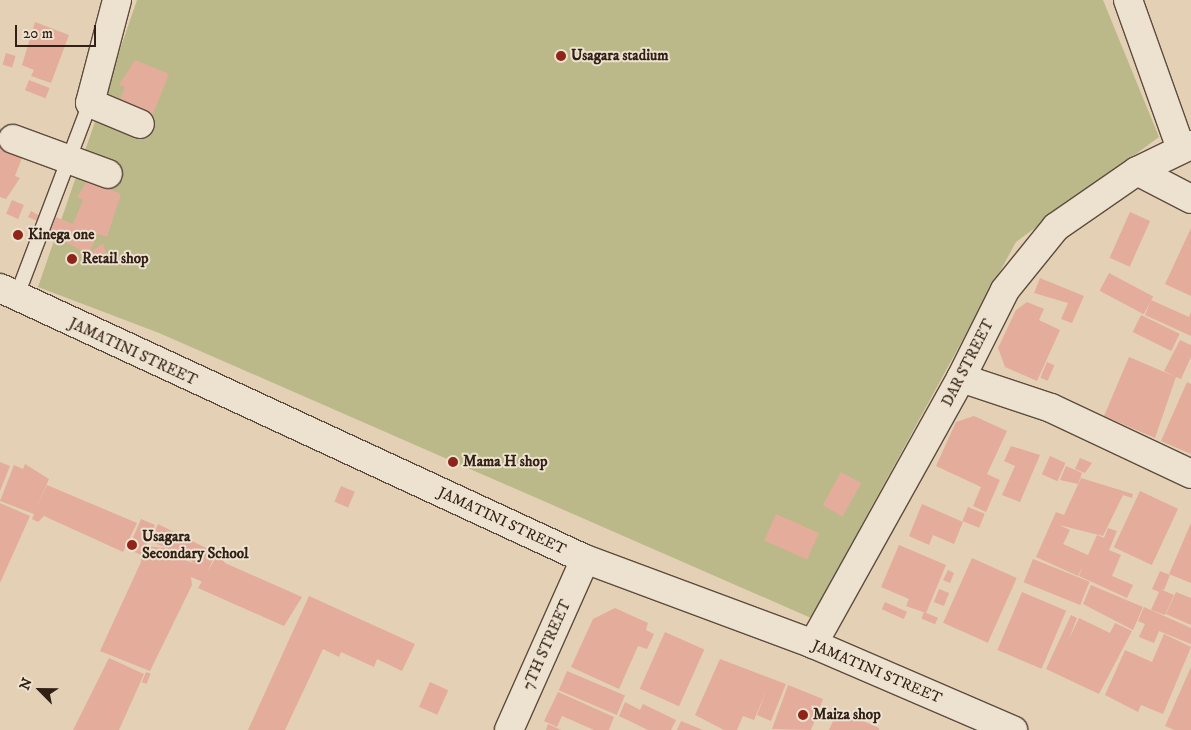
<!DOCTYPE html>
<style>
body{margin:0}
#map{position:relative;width:1191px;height:730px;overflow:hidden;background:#e4d1b5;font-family:"IM FELL DW Pica",serif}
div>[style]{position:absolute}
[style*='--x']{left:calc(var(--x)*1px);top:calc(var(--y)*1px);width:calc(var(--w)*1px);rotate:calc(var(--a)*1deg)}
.green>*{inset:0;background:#bbb989}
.building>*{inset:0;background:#e3ac9b;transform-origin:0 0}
.roads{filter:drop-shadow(1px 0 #5e4c3e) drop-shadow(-1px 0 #5e4c3e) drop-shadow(0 1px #5e4c3e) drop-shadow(0 -1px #5e4c3e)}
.lane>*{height:14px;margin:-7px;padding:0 7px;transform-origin:7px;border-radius:7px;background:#ede1cf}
.street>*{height:28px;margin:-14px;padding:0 14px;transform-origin:14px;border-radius:14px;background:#ede1cf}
.dots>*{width:14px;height:14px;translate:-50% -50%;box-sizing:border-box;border:2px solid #ede1cf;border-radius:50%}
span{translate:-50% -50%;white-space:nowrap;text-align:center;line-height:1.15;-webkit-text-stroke:4px #ede1cf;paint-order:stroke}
.poi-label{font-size:15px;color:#322016;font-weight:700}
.left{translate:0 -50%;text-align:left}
.street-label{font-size:15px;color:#322016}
.north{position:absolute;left:15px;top:665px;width:50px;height:50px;-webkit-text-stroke:4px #ede1cf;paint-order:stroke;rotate:293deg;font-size:14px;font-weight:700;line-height:20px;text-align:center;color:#322016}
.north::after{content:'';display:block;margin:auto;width:18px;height:22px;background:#322016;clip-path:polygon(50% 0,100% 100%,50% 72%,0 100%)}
.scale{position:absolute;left:15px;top:25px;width:81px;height:22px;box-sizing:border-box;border:2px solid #322016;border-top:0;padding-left:6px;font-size:15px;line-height:18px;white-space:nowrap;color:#322016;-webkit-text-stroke:4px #ede1cf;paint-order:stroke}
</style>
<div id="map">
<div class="green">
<i style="clip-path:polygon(137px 0,1103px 0,1159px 137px,1016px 242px,811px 618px,159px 333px,38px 287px)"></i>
</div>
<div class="building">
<i style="clip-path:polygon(35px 22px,69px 35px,51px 83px,31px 76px,34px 70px,22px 65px)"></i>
<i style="left:6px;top:53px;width:10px;height:12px;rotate:17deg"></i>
<i style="clip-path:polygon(135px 60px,169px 74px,150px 121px,117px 108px,125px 87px,119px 85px)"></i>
<i style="left:29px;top:80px;width:22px;height:11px;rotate:21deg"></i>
<i style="clip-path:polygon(0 141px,25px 150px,15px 176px,20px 178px,6px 199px,0 197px)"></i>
<i style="clip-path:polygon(91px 175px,112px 183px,109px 189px,121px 194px,107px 237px,87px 230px,97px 235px,89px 254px,103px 243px,107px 255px,92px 261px,89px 254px,49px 234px,56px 217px,73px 224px,83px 200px,77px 197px)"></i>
<i style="left:12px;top:200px;width:13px;height:15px;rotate:23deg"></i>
<i style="clip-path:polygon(31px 211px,40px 216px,37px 221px,28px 217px)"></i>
<i style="left:1130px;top:212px;width:22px;height:50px;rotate:24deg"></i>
<i style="clip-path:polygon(1191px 228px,1191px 296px,1165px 284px)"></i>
<i style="left:1109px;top:273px;width:50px;height:20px;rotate:28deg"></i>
<i style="clip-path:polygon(1040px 278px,1084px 296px,1072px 323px,1061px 319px,1068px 303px,1034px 293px)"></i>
<i style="clip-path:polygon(1151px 300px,1189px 317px,1191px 312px,1191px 336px,1145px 315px)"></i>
<i style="clip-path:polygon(1027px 302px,1044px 309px,1039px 320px,1060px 330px,1037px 381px,1005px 367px,998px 348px,1016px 310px)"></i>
<i style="left:1141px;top:315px;width:43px;height:19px;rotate:26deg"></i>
<i style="clip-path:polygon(1180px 340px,1191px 345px,1191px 357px,1181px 379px,1176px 377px,1155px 438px,1104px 416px,1129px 357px,1176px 377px,1164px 371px)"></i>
<i style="left:1047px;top:362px;width:8px;height:17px;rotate:23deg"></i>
<i style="clip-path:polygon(1187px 382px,1191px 384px,1191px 454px,1161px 441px)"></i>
<i style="clip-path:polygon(974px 416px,1007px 431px,987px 474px,1000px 480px,986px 512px,973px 506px,981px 487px,936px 466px,956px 422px)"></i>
<i style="clip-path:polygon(1011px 446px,1040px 455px,1020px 502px,1002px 495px,1015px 466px,1004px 461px)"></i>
<i style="left:1050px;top:456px;width:17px;height:20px;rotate:24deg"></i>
<i style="clip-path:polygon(1080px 458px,1092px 463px,1085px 473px,1075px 469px)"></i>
<i style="clip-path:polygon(0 462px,10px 466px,0 491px)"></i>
<i style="clip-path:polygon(25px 464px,49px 479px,35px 511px,47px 485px,137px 523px,123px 552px,44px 516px,38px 522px,32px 519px,34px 514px,0 501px,14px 465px,23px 469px)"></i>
<i style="clip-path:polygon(1066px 466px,1082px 473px,1078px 484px,1060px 480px)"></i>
<i style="left:841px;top:472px;width:23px;height:38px;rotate:29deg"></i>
<i style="clip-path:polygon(1081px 478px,1133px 494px,1132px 498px,1123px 495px,1103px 536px,1059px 525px,1070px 530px,1063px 544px,1088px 555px,1097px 535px,1104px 538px,1108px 528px,1117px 531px,1109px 550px,1121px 555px,1112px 576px,1133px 585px,1127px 598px,1079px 576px,1084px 564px,1078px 576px,1036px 557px,1056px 512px,1064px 515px)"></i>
<i style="left:341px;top:486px;width:15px;height:17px;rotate:23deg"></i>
<i style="left:1140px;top:491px;width:42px;height:62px;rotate:25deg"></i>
<i style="clip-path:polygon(0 503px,30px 516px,0 583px)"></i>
<i style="clip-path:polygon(922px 504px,963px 522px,954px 544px,933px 535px,929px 545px,909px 536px)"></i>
<i style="left:968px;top:507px;width:18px;height:15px;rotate:22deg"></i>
<i style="left:776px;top:514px;width:47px;height:29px;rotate:24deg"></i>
<i style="clip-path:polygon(141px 519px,155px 525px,146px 546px,164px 548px,179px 554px,179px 557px,195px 564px,182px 555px,150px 541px,158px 524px,216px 553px,203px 582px,191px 577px,192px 585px,150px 671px,100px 651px,141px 562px,141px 555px,128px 549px)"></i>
<i style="clip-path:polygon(1191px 523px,1191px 583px,1169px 574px)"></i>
<i style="clip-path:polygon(899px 545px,946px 565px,926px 613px,906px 606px,909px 599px,881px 587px)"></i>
<i style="clip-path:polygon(218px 554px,225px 563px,302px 597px,284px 626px,198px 588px)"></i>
<i style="left:972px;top:558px;width:49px;height:71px;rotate:24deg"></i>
<i style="left:1033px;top:559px;width:61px;height:25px;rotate:22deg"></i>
<i style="clip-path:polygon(948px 570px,954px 573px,950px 583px,943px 580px)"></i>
<i style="clip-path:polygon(1160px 571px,1170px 575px,1164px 590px,1160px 589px,1174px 595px,1165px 615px,1151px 610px,1159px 592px,1152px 589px)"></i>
<i style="clip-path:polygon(1091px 585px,1143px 607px,1133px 630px,1083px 604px)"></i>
<i style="left:939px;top:589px;width:11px;height:14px;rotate:22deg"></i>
<i style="left:1022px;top:592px;width:48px;height:63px;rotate:23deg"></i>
<i style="clip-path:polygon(1176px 592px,1191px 598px,1191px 625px,1166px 614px)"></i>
<i style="clip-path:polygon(309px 596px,415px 644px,402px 671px,377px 659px,374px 667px,341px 652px,339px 657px,323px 649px,285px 730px,248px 730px)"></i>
<i style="left:885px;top:602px;width:24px;height:8px;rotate:24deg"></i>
<i style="clip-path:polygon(1144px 607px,1191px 628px,1191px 644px,1159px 631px,1154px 643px,1139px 637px,1145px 624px,1138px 621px)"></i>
<i style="clip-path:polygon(615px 608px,648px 623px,646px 630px,654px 634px,647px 649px,638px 646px,619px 689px,571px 667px,593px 619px)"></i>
<i style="left:924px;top:612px;width:15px;height:7px;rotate:23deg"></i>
<i style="clip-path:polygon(1071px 615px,1077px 618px,1069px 639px,1079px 618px,1110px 633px,1115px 623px,1132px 631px,1099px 694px,1046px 669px)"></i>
<i style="left:665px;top:632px;width:43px;height:62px;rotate:24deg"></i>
<i style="clip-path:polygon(1164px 634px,1191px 647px,1163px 714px,1141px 705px,1138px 712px,1105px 695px,1125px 650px,1152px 662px)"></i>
<i style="clip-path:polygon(109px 658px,144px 674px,119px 730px,73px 730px)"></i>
<i style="clip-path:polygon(720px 659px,786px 684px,771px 721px,757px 715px,768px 687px,754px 720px,743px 716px,737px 730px,724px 730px,695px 715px)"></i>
<i style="clip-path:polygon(1191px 667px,1191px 730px,1175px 730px,1165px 726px)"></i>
<i style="left:567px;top:671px;width:63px;height:21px;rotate:23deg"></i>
<i style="left:146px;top:672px;width:5px;height:11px;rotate:22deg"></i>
<i style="left:430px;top:682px;width:20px;height:27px;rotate:24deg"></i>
<i style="clip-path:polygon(788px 685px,823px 699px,811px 730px,772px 729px)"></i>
<i style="clip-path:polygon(558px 692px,614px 717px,609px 730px,594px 730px,562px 716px,557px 727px,544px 721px)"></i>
<i style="clip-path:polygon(625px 702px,640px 710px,643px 704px,676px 720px,671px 730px,648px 730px,619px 716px)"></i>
<i style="clip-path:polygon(838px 710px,879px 728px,879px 730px,829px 730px)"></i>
<i style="clip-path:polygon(681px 721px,703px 730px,677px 730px)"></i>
<i style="clip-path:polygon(548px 724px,561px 730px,546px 730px)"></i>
</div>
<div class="roads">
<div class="lane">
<i style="--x:16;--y:298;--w:209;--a:-69.2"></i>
</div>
<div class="street">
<i style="--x:117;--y:0;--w:106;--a:104.7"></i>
<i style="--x:90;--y:103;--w:54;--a:22.8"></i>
<i style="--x:1128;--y:0;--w:158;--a:70.4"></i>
<i style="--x:13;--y:139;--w:101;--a:20.2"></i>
<i style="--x:1137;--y:171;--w:61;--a:27.4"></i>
<i style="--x:0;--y:288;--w:645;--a:24.86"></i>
<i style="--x:585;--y:559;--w:243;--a:20.4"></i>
<i style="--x:813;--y:644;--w:218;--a:23.3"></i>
<i style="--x:961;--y:378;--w:95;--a:18.4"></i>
<i style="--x:1051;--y:408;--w:155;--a:25.2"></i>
<i style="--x:813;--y:644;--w:304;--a:-60.9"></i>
<i style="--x:961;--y:378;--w:98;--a:-63.4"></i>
<i style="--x:1005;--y:290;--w:81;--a:-51"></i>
<i style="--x:1056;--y:227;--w:98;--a:-34.7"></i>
<i style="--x:1137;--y:171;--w:60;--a:-25.7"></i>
<i style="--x:509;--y:730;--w:187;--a:-66"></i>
</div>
</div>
<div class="dots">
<i style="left:561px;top:56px;background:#8f2418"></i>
<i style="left:18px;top:235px;background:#8f2418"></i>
<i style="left:72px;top:259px;background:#8f2418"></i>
<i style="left:453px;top:462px;background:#8f2418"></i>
<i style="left:132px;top:545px;background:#8f2418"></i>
<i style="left:803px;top:715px;background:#8f2418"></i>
</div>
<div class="poi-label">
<span class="left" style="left:571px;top:56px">Usagara stadium</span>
<span class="left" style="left:28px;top:235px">Kinega one</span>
<span class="left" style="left:82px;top:259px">Retail shop</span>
<span class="left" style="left:463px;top:462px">Mama H shop</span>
<span class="left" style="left:142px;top:545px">Usagara<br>Secondary School</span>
<span class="left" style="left:813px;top:715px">Maiza shop</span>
</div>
<div class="street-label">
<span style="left:133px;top:352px;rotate:25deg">JAMATINI STREET</span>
<span style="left:968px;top:363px;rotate:-63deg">DAR STREET</span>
<span style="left:502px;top:521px;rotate:25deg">JAMATINI STREET</span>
<span style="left:547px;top:645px;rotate:-66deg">7TH STREET</span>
<span style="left:877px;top:672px;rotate:23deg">JAMATINI STREET</span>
</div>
<div class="north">N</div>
<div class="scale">20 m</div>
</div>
